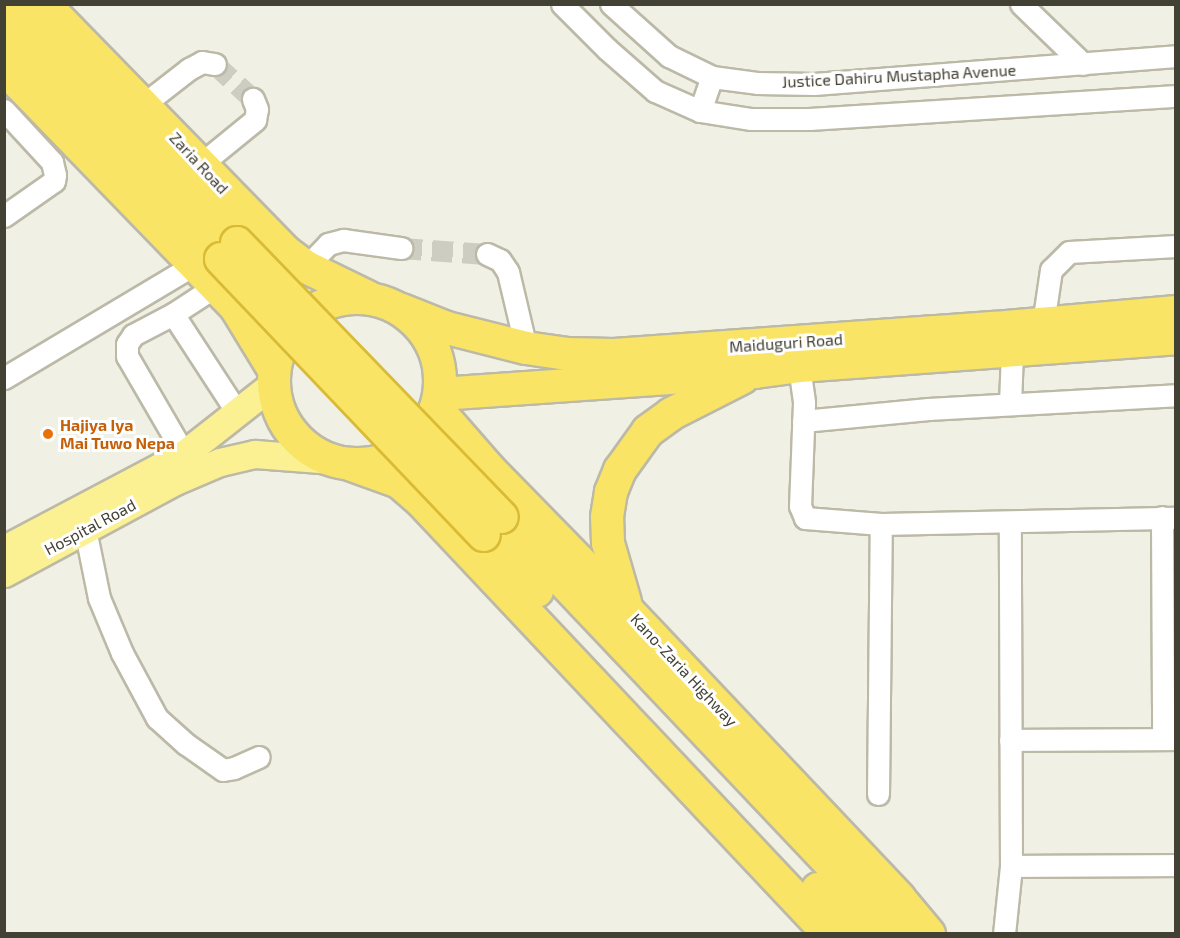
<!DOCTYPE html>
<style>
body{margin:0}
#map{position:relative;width:1180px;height:938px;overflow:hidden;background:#f1f0e4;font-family:"Exo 2",sans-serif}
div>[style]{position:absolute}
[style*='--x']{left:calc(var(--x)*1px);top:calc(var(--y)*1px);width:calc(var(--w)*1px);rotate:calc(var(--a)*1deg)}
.minor-tunnel>*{height:21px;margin-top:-10.5px;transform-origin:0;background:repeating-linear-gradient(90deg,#cecdc1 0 21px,transparent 0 31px)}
.roads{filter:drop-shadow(2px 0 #bcb9a7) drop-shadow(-2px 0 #bcb9a7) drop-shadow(0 2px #bcb9a7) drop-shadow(0 -2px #bcb9a7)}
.minor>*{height:21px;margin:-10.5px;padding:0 10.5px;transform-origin:10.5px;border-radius:10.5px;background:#fff}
.major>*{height:27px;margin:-13.5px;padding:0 13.5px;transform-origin:13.5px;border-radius:13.5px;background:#fbf193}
.highway>*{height:32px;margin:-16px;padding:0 16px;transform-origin:16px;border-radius:16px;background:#fae466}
.highway>.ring{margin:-16px;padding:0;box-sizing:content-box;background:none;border:32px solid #fae466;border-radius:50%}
.bridges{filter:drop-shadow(2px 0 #d9bb36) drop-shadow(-2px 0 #d9bb36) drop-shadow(0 2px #d9bb36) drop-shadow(0 -2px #d9bb36)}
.highway-bridge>*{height:32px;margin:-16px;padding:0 16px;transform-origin:16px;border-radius:16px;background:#fae466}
.dots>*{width:16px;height:16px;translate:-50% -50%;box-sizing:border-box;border:3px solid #fff;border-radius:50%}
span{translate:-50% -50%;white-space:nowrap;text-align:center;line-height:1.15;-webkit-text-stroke:6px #fff;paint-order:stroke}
.street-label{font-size:16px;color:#434034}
.food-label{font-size:16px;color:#c56008;font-weight:700}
.left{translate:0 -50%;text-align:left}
.frame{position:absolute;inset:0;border:6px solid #434034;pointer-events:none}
</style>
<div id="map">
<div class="minor-tunnel">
<i style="--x:215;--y:64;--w:52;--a:42.6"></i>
<i style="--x:401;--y:248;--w:86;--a:4"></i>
</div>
<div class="roads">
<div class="minor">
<i style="--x:562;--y:4;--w:64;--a:45"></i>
<i style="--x:607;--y:49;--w:64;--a:41.2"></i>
<i style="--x:655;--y:91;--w:49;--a:24"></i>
<i style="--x:700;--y:111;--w:52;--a:8.9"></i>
<i style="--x:751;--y:119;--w:58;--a:0"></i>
<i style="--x:809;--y:119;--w:368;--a:-3.6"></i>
<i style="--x:611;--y:4;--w:78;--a:41.9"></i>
<i style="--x:669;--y:56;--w:48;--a:26"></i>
<i style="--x:712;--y:77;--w:45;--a:7.6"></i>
<i style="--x:757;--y:83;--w:57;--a:1"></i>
<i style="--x:814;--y:84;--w:363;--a:-4.4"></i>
<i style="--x:1021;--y:4;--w:86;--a:44.1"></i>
<i style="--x:144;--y:104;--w:57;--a:-37.9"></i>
<i style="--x:189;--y:69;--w:15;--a:-28"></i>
<i style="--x:202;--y:62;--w:13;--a:9"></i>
<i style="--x:4;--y:110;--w:71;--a:47.3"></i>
<i style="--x:52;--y:162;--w:13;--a:77"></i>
<i style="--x:55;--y:175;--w:6;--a:99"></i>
<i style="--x:54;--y:181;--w:61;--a:145"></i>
<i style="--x:700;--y:111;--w:36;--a:-71"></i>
<i style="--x:201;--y:164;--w:70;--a:-39.2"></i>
<i style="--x:255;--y:120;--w:11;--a:-80"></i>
<i style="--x:257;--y:109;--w:11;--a:-112"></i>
<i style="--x:487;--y:254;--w:14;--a:25"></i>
<i style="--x:500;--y:260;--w:14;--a:56"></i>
<i style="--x:508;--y:272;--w:78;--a:76.7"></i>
<i style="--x:306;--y:267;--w:32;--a:-46"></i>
<i style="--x:328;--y:244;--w:16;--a:-15"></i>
<i style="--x:343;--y:240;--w:59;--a:7.9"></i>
<i style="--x:173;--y:314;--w:117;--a:56.9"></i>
<i style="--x:1043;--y:324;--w:55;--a:-81.6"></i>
<i style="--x:1051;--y:270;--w:25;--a:-45"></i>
<i style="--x:1069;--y:252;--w:107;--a:-3.2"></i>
<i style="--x:799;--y:366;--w:37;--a:82"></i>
<i style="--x:804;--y:403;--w:103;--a:92.2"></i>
<i style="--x:800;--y:506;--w:13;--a:67"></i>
<i style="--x:805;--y:518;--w:76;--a:4.5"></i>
<i style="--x:881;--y:524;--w:295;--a:-1.2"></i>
<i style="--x:4;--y:378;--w:222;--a:-30.8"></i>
<i style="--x:1010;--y:404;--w:52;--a:-87.8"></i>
<i style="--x:803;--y:421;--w:126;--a:-5.5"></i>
<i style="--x:928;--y:409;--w:248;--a:-3.2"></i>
<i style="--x:184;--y:454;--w:113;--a:-120.2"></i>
<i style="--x:127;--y:356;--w:12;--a:-90"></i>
<i style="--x:127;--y:344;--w:11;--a:-56"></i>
<i style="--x:133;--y:335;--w:45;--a:-27.7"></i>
<i style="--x:173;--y:314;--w:51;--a:-33.1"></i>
<i style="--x:1162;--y:517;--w:222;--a:89.7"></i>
<i style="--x:85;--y:529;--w:70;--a:78.5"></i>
<i style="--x:99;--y:598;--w:60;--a:67.3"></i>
<i style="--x:122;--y:653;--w:74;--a:61.7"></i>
<i style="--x:157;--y:718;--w:39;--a:42"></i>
<i style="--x:186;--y:744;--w:45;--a:35.1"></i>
<i style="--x:223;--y:770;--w:11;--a:-10"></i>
<i style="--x:234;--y:768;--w:27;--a:-24"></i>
<i style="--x:1010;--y:740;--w:165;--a:-0.3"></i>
<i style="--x:878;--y:794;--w:270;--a:-89.4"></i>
<i style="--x:1011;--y:866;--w:165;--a:-0.3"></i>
<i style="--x:1004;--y:934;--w:68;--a:-84.1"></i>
<i style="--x:1011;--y:866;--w:343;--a:-90.2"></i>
</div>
<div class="major">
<i style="--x:4;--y:549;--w:204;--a:-27.8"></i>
<i style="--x:184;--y:454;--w:113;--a:-38.2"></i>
<i style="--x:4;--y:573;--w:194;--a:-28.3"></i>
<i style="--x:175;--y:481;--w:49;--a:-22.9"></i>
<i style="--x:220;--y:462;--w:36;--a:-13"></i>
<i style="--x:255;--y:454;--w:78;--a:4.4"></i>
</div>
<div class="highway">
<i style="--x:6;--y:4;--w:332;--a:46"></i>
<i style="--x:44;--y:4;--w:347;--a:45.7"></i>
<i style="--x:286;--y:252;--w:25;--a:37"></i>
<i style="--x:306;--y:267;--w:69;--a:25.8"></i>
<i style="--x:4;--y:35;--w:308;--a:46.1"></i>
<i style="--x:4;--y:68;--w:332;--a:45.9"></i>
<i style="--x:235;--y:306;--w:75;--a:58.6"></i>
<i class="ring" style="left:274px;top:298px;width:134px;height:134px"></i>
<i style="--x:402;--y:310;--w:48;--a:21.8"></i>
<i style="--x:447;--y:328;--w:81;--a:14.2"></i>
<i style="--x:526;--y:348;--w:41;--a:8.3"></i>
<i style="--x:567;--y:354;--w:47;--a:1.2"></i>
<i style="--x:614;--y:355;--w:382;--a:-4.1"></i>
<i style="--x:995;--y:328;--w:182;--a:-5.1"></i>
<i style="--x:440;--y:394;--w:316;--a:-4"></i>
<i style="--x:755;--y:372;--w:44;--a:-7.8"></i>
<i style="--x:799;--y:366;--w:378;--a:-4.2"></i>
<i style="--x:436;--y:408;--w:82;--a:48.9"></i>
<i style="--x:490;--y:470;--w:197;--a:45.6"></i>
<i style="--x:628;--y:611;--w:395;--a:46.6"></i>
<i style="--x:899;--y:898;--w:47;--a:50.2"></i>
<i style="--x:349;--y:464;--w:53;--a:19.8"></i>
<i style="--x:399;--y:482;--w:29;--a:41"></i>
<i style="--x:421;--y:501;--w:595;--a:46.7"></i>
<i style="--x:502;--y:517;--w:574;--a:46.55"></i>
<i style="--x:484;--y:535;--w:77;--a:46.6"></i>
<i style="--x:625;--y:602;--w:61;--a:-106.1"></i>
<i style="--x:608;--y:543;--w:26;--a:-92"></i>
<i style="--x:607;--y:517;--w:25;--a:-81"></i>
<i style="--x:611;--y:492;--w:24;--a:-68"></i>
<i style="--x:620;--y:470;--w:48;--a:-54.3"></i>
<i style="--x:648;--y:431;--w:29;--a:-36"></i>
<i style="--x:671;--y:414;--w:80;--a:-26.9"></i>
<i style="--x:818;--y:889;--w:62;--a:47"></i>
</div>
</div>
<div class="bridges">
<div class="highway-bridge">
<i style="--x:237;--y:243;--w:381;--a:46"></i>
<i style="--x:221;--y:259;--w:381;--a:46.4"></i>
</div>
</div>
<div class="dots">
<i style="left:48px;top:434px;background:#e8710a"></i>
</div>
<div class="street-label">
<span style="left:899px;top:76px;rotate:-3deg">Justice Dahiru Mustapha Avenue</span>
<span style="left:199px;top:163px;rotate:47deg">Zaria Road</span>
<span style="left:786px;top:343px;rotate:-4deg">Maiduguri Road</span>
<span style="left:90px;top:527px;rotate:-28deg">Hospital Road</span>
<span style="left:684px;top:670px;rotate:47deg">Kano-Zaria Highway</span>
</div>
<div class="food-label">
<span class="left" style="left:60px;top:434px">Hajiya Iya<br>Mai Tuwo Nepa</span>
</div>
<div class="frame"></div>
</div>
